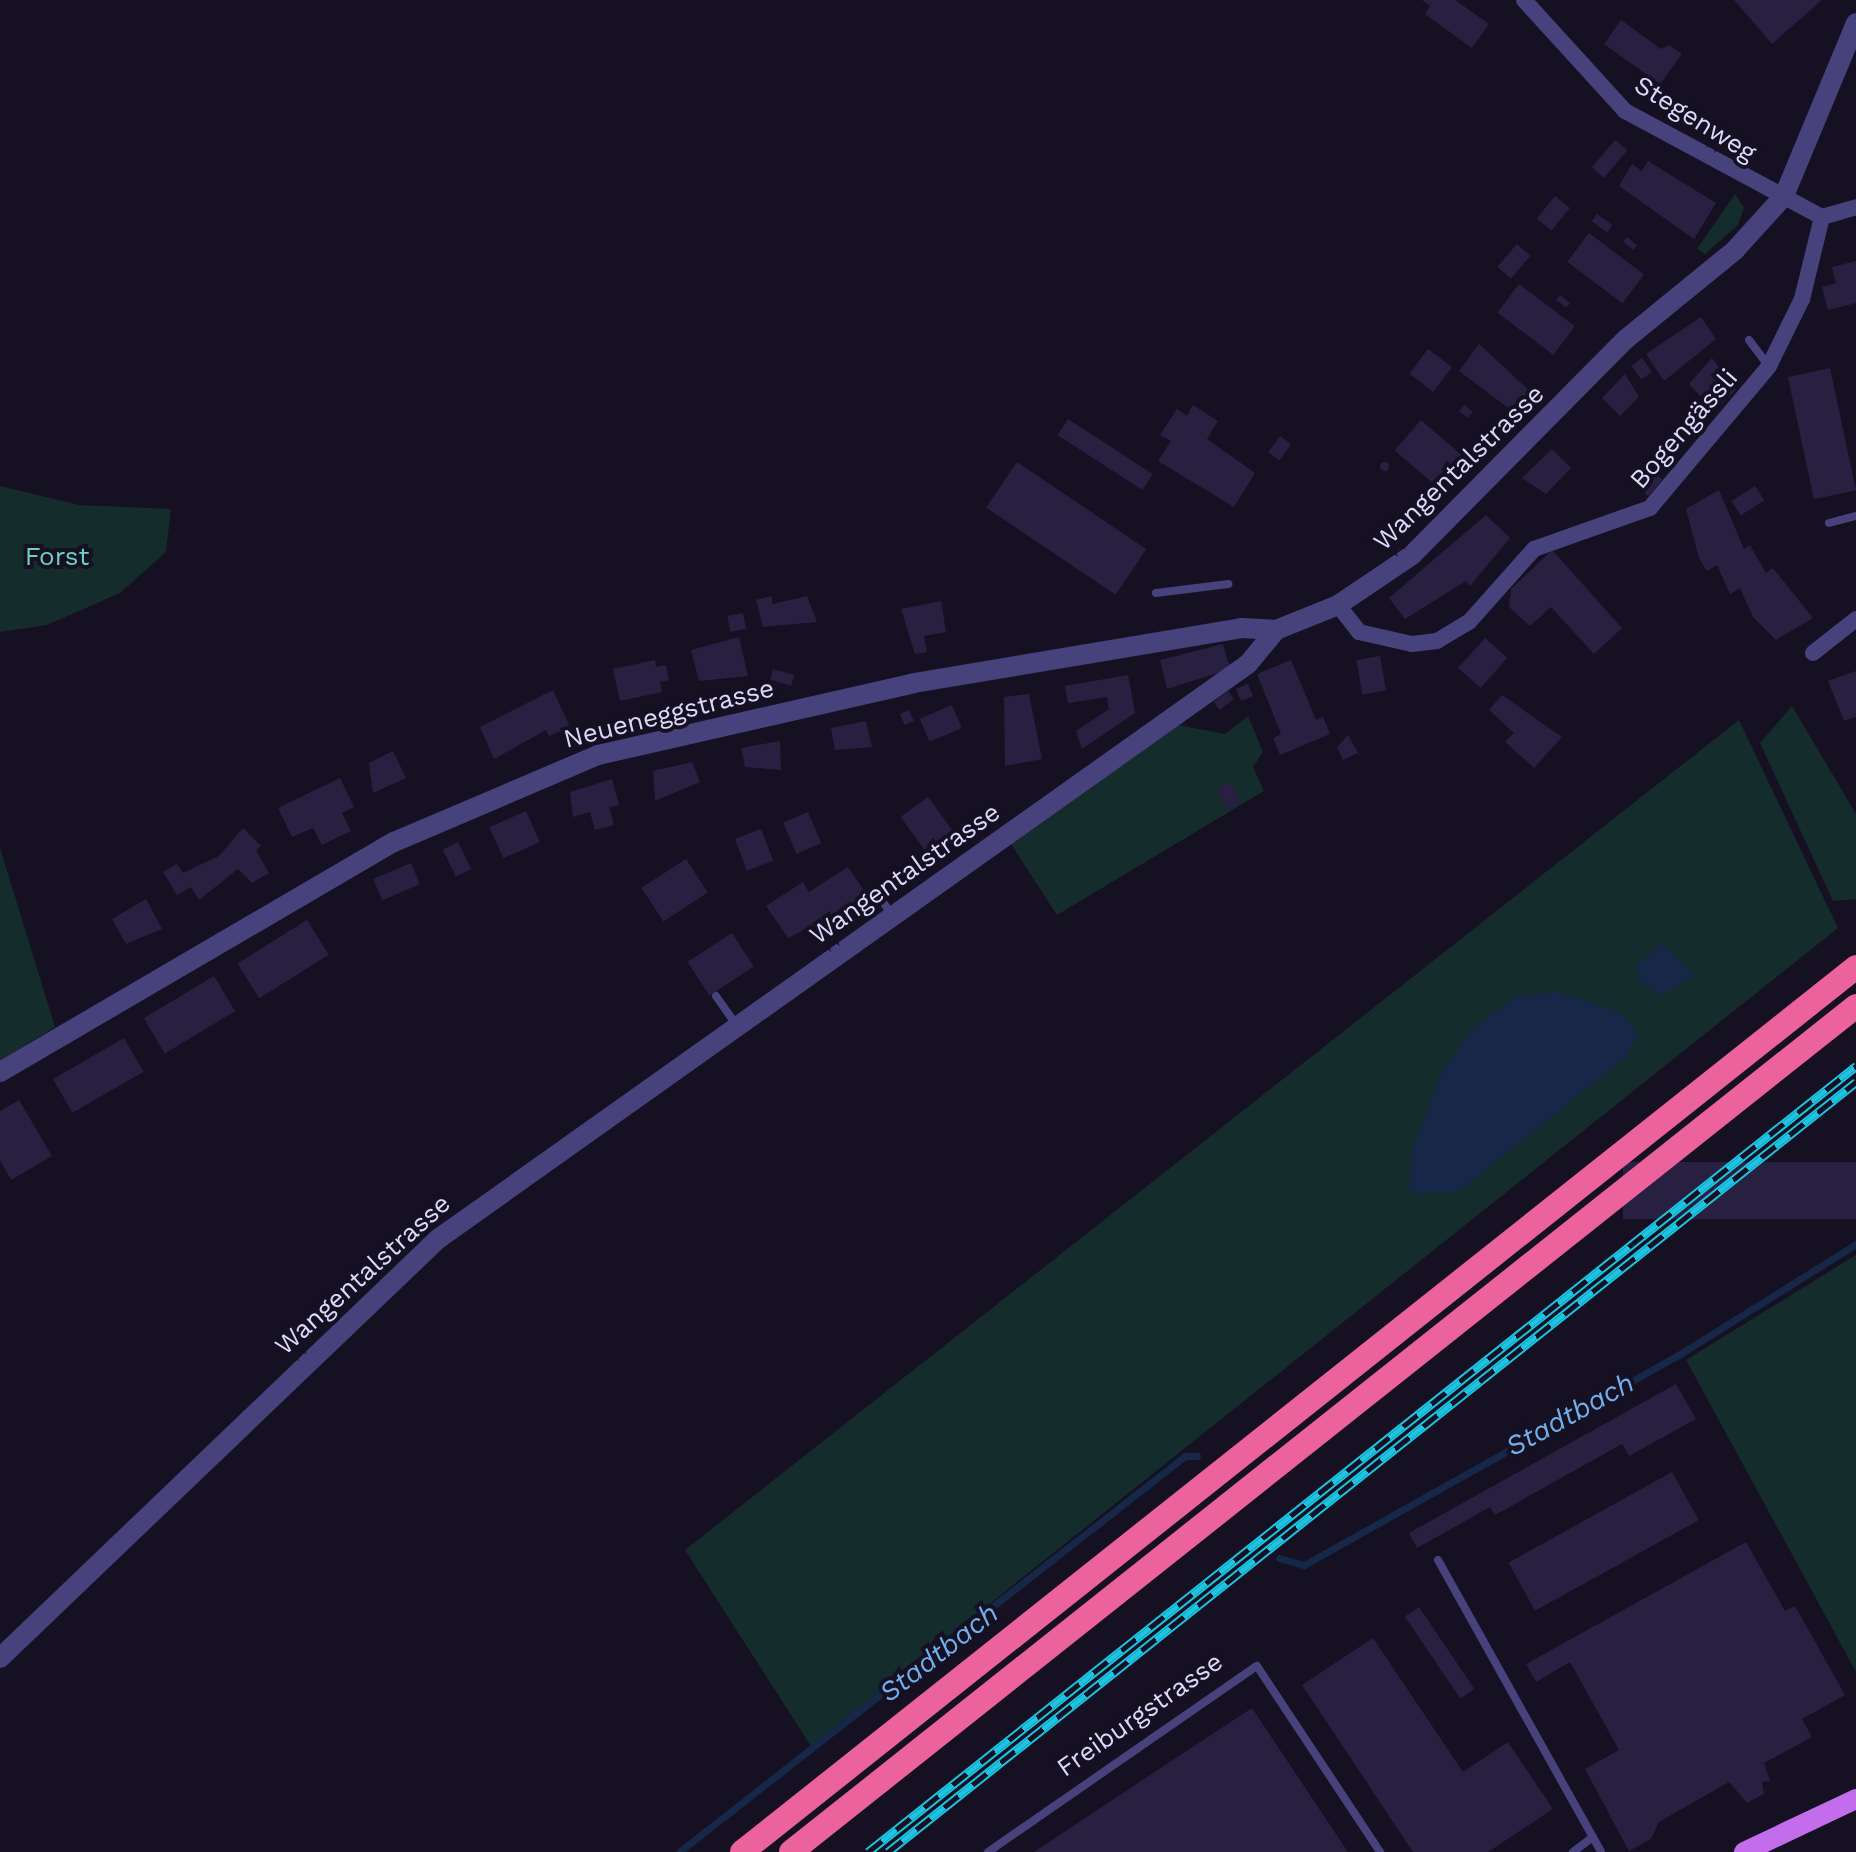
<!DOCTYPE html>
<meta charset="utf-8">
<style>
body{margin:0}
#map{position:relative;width:1856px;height:1852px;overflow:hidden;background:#151123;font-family:"Work Sans",sans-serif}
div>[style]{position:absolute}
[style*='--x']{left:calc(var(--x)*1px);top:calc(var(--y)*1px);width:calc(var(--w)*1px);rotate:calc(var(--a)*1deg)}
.green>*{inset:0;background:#152c2c}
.water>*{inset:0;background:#162748}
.stream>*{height:7px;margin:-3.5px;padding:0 3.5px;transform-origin:3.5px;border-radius:3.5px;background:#162748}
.building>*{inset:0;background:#282041;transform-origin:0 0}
.round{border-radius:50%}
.service>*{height:8px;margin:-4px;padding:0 4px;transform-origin:4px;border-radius:4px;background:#47427c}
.minor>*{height:16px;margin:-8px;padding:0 8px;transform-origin:8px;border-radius:8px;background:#47427c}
.tertiary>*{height:20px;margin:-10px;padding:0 10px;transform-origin:10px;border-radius:10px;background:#47427c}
.primary>*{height:20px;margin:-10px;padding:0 10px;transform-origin:10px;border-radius:10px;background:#c36dec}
.motorway>*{height:24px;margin:-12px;padding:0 12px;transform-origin:12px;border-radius:12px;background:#eb629d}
.rail>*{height:9px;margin-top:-4.5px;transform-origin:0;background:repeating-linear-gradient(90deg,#151123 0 18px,#1dc4e1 0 36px);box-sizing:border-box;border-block:2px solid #1dc4e1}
span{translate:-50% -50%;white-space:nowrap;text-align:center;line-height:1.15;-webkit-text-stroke:8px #151123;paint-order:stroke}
.street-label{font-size:26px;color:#ded8fa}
.park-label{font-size:26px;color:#6dd1bd}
.water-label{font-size:28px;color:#73afed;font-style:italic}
</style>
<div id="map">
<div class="green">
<i style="clip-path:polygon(1735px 194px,1744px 208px,1738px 225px,1705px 254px,1697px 249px)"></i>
<i style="clip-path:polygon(0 486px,79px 505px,171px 509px,166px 552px,120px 593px,47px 625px,0 632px)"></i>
<i style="clip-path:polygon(1792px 706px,1856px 814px,1856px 899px,1833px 901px,1760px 743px)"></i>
<i style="clip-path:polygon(1248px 716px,1263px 752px,1253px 767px,1264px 791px,1057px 915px,1011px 844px,1178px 725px,1225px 734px)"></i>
<i style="clip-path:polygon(evenodd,1739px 720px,1838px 928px,811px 1746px,685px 1550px,1739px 720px,1517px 996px,1627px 1056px,1585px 1087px,1517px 996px)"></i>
<i style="clip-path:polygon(0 848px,55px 1027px,0 1061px)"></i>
<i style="clip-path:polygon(1856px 1255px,1856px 1672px,1686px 1360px)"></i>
</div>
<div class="water">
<i style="clip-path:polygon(1661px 944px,1695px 975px,1663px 995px,1643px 985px,1636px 966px)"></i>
<i style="clip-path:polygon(1557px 992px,1622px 1013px,1637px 1035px,1627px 1056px,1458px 1192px,1409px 1193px,1413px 1148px,1443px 1070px,1474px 1027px,1517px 996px)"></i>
</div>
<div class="stream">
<i style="--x:1279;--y:1558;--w:26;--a:16"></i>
<i style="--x:1304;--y:1565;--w:431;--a:-29.3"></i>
<i style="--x:1680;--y:1354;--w:208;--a:-32"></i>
<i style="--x:679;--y:1852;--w:643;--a:-38.05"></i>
<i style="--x:1185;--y:1456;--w:12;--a:0"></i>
</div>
<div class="building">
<i style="clip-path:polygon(1422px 0,1455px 0,1489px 24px,1472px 48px,1425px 14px,1430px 6px)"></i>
<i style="clip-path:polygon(1734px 0,1822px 0,1772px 44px)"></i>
<i style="clip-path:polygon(1621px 20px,1661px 49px,1669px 45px,1682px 54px,1660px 84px,1604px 44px)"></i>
<i style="left:1615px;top:140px;width:16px;height:36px;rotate:40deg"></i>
<i style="clip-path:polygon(1648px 161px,1716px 203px,1694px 239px,1619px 186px,1632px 164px,1642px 171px)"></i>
<i style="left:1555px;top:196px;width:19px;height:29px;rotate:39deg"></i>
<i style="left:1597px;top:214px;width:19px;height:9px;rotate:36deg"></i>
<i style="left:1589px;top:233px;width:69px;height:36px;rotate:37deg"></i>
<i style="left:1627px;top:237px;width:13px;height:6px;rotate:39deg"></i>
<i style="left:1517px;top:244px;width:18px;height:30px;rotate:41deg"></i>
<i style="clip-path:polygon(1856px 261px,1856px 303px,1828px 310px,1822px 287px,1836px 283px,1832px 267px)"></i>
<i style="left:1519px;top:284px;width:70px;height:36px;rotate:37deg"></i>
<i style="left:1560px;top:295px;width:13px;height:6px;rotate:39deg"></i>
<i style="clip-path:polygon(1701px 317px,1716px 339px,1664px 381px,1646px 354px)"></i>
<i style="clip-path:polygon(1479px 344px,1531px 392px,1515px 413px,1459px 371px)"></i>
<i style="left:1428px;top:349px;width:30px;height:31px;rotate:37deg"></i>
<i style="left:1642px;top:358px;width:17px;height:13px;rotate:54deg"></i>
<i style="clip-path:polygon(1712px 358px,1736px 390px,1714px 411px,1689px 384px)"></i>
<i style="left:1830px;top:368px;width:125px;height:43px;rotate:78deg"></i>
<i style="clip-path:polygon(1625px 374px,1639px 397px,1620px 416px,1602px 398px)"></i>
<i style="clip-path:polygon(1193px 405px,1218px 421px,1207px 439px,1255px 473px,1234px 507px,1158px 461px,1171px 441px,1160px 435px,1177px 409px,1187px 416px)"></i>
<i style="left:1464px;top:405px;width:11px;height:8px;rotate:38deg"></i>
<i style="left:1068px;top:419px;width:101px;height:19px;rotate:33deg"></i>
<i style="left:1421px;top:420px;width:55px;height:40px;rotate:41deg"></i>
<i style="left:1280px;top:436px;width:14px;height:20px;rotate:36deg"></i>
<i style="clip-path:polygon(1552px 449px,1571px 468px,1546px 494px,1522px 478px)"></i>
<i class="round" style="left:1379.5px;top:461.5px;width:9px;height:9px"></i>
<i style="left:1017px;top:462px;width:156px;height:55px;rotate:34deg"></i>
<i style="left:1649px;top:468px;width:18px;height:22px;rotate:41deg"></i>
<i style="left:1755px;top:486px;width:17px;height:28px;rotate:57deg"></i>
<i style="clip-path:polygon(1719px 490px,1744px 549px,1750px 545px,1766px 573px,1773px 568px,1813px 618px,1776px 640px,1753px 617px,1740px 588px,1730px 594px,1717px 565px,1707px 571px,1699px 558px,1686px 509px)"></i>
<i style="clip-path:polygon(1486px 515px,1510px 538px,1470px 586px,1466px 581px,1405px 619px,1389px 598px)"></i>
<i style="clip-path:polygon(1552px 550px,1622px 628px,1594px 654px,1551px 607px,1530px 626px,1509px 607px,1511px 589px)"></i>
<i style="clip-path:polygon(771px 596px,773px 604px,807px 596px,817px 622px,763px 627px,756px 600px)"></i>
<i style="clip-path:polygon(941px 601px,946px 632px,924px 636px,927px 652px,915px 654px,901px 609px)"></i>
<i style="left:743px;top:613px;width:16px;height:16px;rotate:79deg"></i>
<i style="clip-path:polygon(739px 637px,748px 676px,699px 681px,691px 650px)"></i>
<i style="left:1485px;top:638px;width:30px;height:40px;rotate:42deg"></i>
<i style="clip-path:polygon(1223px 644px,1230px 669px,1167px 689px,1160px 660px)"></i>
<i style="left:1380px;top:656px;width:35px;height:24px;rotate:80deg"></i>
<i style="clip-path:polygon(655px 660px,656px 667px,666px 665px,669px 680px,660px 682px,662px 692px,620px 701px,613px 669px)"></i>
<i style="clip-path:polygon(1291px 660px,1316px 720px,1323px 717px,1330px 734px,1280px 755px,1273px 738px,1281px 734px,1257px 674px)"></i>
<i style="left:773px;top:669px;width:22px;height:11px;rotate:16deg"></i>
<i style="clip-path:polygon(1856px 671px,1856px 717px,1844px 721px,1828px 681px)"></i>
<i style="clip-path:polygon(1128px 675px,1135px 713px,1082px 749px,1076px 731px,1109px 709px,1107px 697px,1068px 703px,1065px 686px)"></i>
<i style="left:1248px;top:684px;width:13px;height:13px;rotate:67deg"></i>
<i style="clip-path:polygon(553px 690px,570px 727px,549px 736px,546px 730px,494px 759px,480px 727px)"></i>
<i style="left:1228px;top:691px;width:10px;height:18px;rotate:53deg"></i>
<i style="clip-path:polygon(1029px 694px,1042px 759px,1005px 766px,1004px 697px)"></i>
<i style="clip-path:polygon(1502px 695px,1562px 737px,1534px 768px,1505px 742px,1514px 733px,1489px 710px)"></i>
<i style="left:952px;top:705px;width:25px;height:35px;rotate:67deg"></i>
<i style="left:909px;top:710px;width:12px;height:10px;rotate:66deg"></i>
<i style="clip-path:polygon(866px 721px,872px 747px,835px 750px,831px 728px)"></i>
<i style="clip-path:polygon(1348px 735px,1358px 753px,1343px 760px,1337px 747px)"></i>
<i style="clip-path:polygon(780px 741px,781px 770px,745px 767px,741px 748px)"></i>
<i style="clip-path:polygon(393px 751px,406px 778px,373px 793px,369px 763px)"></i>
<i style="clip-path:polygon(692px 762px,700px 782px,655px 801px,653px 771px)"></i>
<i style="clip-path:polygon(340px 778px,354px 807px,342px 813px,351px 831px,322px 845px,313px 828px,292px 837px,278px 808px)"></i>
<i style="clip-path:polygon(612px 779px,619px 805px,609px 807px,614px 825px,595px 830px,590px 812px,573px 817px,570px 792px)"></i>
<i style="left:1229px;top:782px;width:23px;height:15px;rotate:59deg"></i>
<i style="left:928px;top:797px;width:44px;height:34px;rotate:54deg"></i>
<i style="left:526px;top:811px;width:34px;height:40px;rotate:66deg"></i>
<i style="left:808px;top:812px;width:34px;height:27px;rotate:67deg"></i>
<i style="clip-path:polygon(243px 828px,261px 846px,256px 850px,269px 873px,252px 883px,238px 869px,199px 900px,191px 887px,177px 895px,163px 872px,177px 864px,183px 873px,219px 856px)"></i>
<i style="left:761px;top:829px;width:34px;height:28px;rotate:69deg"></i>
<i style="left:458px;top:842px;width:30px;height:17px;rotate:64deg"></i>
<i style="left:686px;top:859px;width:40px;height:53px;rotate:57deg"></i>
<i style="left:411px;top:863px;width:23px;height:41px;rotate:67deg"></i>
<i style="clip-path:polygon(848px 867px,869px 898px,788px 938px,766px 906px,803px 882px,809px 892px)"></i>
<i style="clip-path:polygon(146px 899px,162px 929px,126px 944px,112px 919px)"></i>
<i style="left:307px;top:920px;width:41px;height:82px;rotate:58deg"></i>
<i style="left:732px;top:933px;width:40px;height:53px;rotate:57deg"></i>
<i style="left:214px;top:976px;width:41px;height:82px;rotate:59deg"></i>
<i style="left:124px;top:1038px;width:39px;height:82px;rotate:60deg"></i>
<i style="clip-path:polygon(19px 1100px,52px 1156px,11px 1180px,0 1160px,0 1111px)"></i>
<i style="left:1856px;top:1162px;width:57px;height:233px;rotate:90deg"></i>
<i style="clip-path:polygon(1676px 1384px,1696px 1419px,1629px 1456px,1622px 1444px,1495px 1515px,1490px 1507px,1417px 1548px,1409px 1533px)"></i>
<i style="left:1672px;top:1472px;width:55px;height:187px;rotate:61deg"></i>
<i style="clip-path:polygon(1746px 1542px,1785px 1611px,1795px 1606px,1845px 1695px,1802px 1719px,1812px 1737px,1764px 1763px,1770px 1781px,1762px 1782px,1764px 1794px,1747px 1803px,1729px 1782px,1659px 1822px,1651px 1839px,1629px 1851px,1585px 1769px,1619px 1750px,1570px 1662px,1536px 1682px,1526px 1664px)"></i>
<i style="left:1419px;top:1607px;width:99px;height:17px;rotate:56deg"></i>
<i style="clip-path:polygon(1373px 1638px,1463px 1772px,1508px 1742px,1553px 1809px,1488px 1852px,1413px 1852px,1302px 1685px)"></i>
<i style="clip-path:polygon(1252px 1708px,1348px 1852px,1034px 1852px,1141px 1781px)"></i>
</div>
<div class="service">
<i style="--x:1749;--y:340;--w:31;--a:53"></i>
<i style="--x:1829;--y:523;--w:28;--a:-15"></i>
<i style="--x:1156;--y:593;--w:73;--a:-7.1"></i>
<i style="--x:875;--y:890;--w:30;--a:56"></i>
<i style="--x:716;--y:996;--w:35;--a:55"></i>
<i style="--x:1438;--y:1560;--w:334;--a:60.8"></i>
<i style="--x:988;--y:1852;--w:327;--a:-34.7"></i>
<i style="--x:1257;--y:1666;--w:223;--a:56.5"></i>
<i style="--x:1573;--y:1852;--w:25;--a:-37"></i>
</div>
<div class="minor">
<i style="--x:1524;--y:0;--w:150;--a:47.7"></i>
<i style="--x:1625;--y:111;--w:224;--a:28.3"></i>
<i style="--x:1822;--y:217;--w:35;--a:-16"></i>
<i style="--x:1338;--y:605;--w:34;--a:52"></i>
<i style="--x:1359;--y:632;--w:54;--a:12.8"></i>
<i style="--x:1412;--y:644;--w:25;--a:-7"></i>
<i style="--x:1437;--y:641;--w:37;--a:-31"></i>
<i style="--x:1469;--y:622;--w:98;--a:-48.3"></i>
<i style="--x:1534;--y:549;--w:123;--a:-19.5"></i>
<i style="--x:1650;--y:508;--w:185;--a:-50"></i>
<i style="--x:1769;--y:366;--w:75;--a:-63.8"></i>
<i style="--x:1802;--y:299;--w:84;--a:-76.3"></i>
<i style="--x:1813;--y:653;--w:55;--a:-38.3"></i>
</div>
<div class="tertiary">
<i style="--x:0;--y:1072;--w:456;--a:-30.3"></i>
<i style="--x:394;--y:842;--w:222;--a:-23.1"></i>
<i style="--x:598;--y:755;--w:324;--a:-12.8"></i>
<i style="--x:914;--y:683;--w:332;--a:-9.5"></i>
<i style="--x:1241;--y:628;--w:35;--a:3"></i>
<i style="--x:0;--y:1658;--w:606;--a:-43.73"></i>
<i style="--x:438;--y:1239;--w:993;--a:-35.37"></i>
<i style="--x:1248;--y:664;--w:44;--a:-50.5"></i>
<i style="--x:1276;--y:630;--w:67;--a:-22"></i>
<i style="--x:1338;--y:605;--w:89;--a:-34"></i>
<i style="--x:1412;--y:555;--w:304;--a:-45.3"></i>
<i style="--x:1626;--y:339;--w:141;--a:-39.2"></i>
<i style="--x:1735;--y:250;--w:73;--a:-47.8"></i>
<i style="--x:1784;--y:196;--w:187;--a:-67.4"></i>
</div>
<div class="primary">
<i style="--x:1744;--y:1852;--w:124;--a:-25.3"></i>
</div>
<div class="motorway">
<i style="--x:742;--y:1852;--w:1423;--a:-38.46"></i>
<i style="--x:791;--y:1852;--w:1360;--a:-38.46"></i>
</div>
<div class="rail">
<i style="--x:868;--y:1852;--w:1263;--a:-38.5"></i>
<i style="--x:888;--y:1852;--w:1237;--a:-38.5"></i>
</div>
<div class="street-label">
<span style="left:1695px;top:119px;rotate:32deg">Stegenweg</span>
<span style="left:1684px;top:429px;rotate:-49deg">Bogengässli</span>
<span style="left:1459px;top:468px;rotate:-44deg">Wangentalstrasse</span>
<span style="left:669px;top:714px;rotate:-14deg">Neueneggstrasse</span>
<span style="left:905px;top:874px;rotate:-35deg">Wangentalstrasse</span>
<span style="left:363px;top:1275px;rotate:-42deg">Wangentalstrasse</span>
<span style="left:1140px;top:1715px;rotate:-35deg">Freiburgstrasse</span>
</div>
<div class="park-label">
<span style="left:57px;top:557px">Forst</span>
</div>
<div class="water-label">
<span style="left:1570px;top:1415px;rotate:-29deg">Stadtbach</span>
<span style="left:939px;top:1653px;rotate:-38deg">Stadtbach</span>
</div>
</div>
